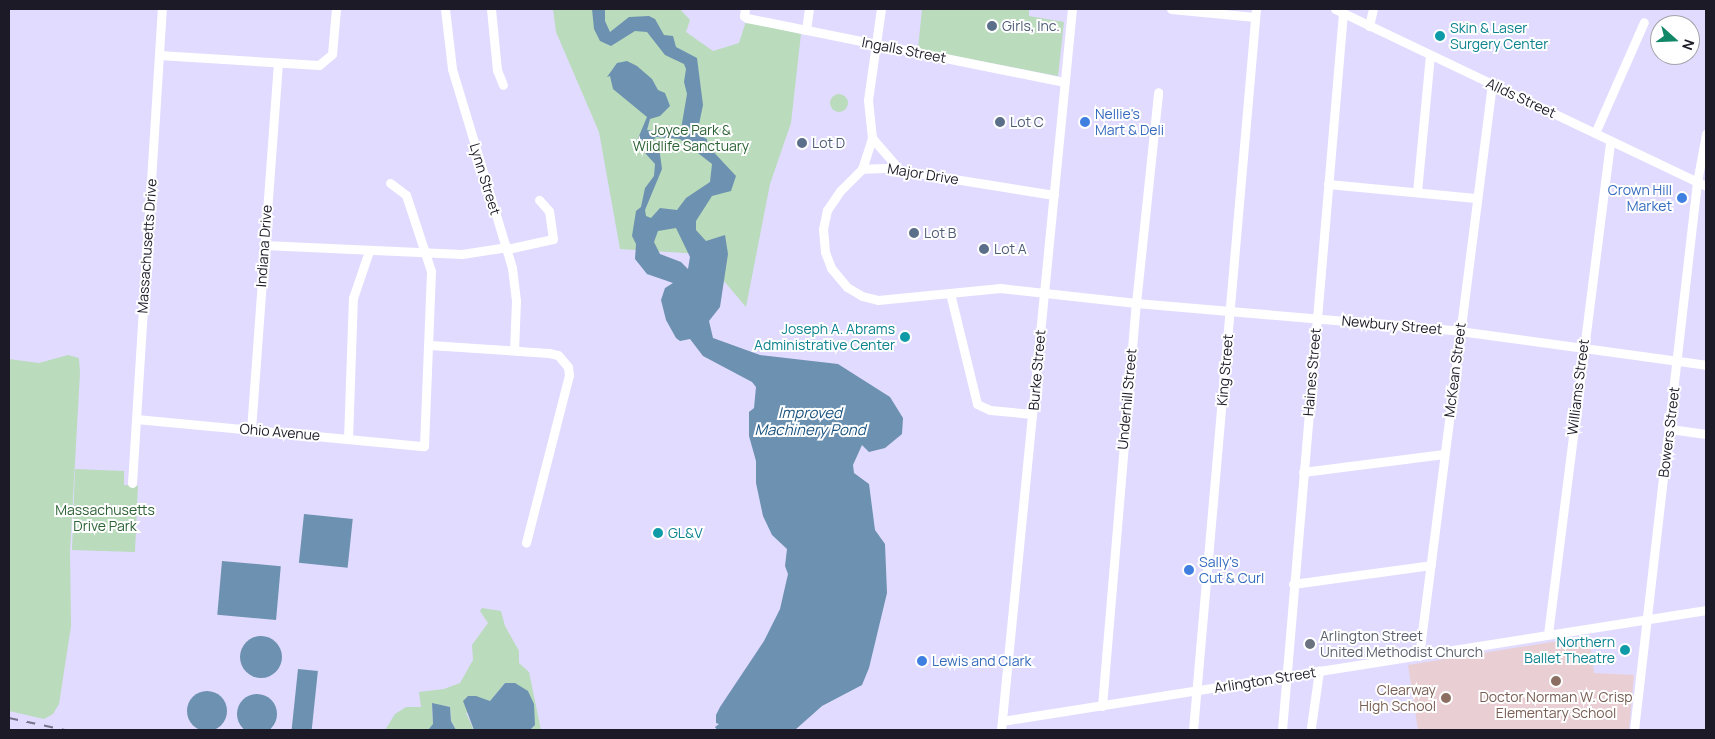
<!DOCTYPE html>
<style>
body{margin:0}
#map{position:relative;width:1715px;height:739px;overflow:hidden;background:#e0dbff;font-family:Manrope,sans-serif}
div>[style]{position:absolute}
[style*='--x']{left:calc(var(--x)*1px);top:calc(var(--y)*1px);width:calc(var(--w)*1px);rotate:calc(var(--a)*1deg)}
.industrial>*{inset:0;background:#e9cfd4}
.green>*{inset:0;background:#badbbc}
.round{border-radius:50%}
.water>*{inset:0;background:#6d91b1;transform-origin:0 0}
.minor>*{height:9px;margin:-4.5px;padding:0 4.5px;transform-origin:4.5px;border-radius:4.5px;background:#fff}
.rail>*{height:2px;margin-top:-1px;transform-origin:0;background:repeating-linear-gradient(90deg,#76728a 0 9px,transparent 0 18px)}
.dots>*{width:14px;height:14px;translate:-50% -50%;box-sizing:border-box;border:2px solid #fff;border-radius:50%}
span{translate:-50% -50%;white-space:nowrap;text-align:center;line-height:1.15;-webkit-text-stroke:4px #fff;paint-order:stroke}
.service-label{font-size:14px;color:#4e5e75}
.left{translate:0 -50%;text-align:left}
.culture-label{font-size:14px;color:#0d838f}
.right{translate:-100% -50%;text-align:right}
.street-label{font-size:14px;color:#1d1a27}
.shop-label{font-size:14px;color:#366cbe}
.park-label{font-size:14px;color:#2d6235}
.worship-label{font-size:14px;color:#5b616d}
.education-label{font-size:14px;color:#785e54}
.water-label{font-size:15px;color:#1b5480;font-style:italic}
.frame{position:absolute;inset:0;border:10px solid #1d1a27;pointer-events:none}
.north{position:absolute;left:1650px;top:15px;width:50px;height:50px;box-sizing:border-box;background:#fff;border:1px solid #a5a3a9;border-radius:50%;rotate:110deg;font-size:14px;font-weight:700;line-height:20px;text-align:center;color:#1d1a27}
.north::after{content:'';display:block;margin:auto;width:18px;height:22px;background:#128767;clip-path:polygon(50% 0,100% 100%,50% 72%,0 100%)}
</style>
<div id="map">
<div class="industrial">
<i style="clip-path:polygon(1589px 636px,1594px 673px,1634px 675px,1629px 730px,1418px 730px,1408px 665px)"></i>
</div>
<div class="green">
<i style="clip-path:polygon(553px 9px,680px 9px,690px 20px,686px 32px,713px 51px,739px 43px,746px 21px,801px 34px,791px 123px,770px 184px,746px 307px,701px 254px,620px 249px,599px 132px,556px 32px)"></i>
<i style="clip-path:polygon(922px 9px,1029px 9px,1029px 16px,1064px 22px,1058px 76px,918px 49px)"></i>
<i class="round" style="left:830px;top:94px;width:18px;height:18px"></i>
<i style="clip-path:polygon(68px 355px,79px 358px,80px 373px,70px 552px,71px 626px,59px 704px,53px 714px,44px 719px,9px 711px,9px 359px,39px 363px)"></i>
<i style="clip-path:polygon(75px 469px,124px 471px,124px 485px,138px 486px,135px 552px,72px 550px)"></i>
<i style="clip-path:polygon(482px 608px,501px 611px,505px 626px,519px 651px,519px 663px,529px 672px,541px 730px,530px 730px,535px 725px,505px 683px,490px 701px,466px 713px,474px 730px,456px 730px,451px 721px,450px 707px,432px 704px,433px 725px,428px 730px,385px 730px,395px 714px,406px 707px,421px 707px,419px 692px,444px 689px,460px 683px,473px 660px,472px 645px,488px 623px,480px 611px)"></i>
</div>
<div class="water">
<i style="clip-path:polygon(evenodd,592px 9px,605px 9px,605px 21px,610px 32px,629px 17px,649px 16px,655px 19px,664px 35px,673px 36px,676px 47px,697px 58px,703px 105px,697px 134px,707px 139px,707px 145px,736px 176px,731px 191px,712px 196px,696px 221px,696px 230px,706px 241px,725px 235px,728px 254px,720px 307px,709px 321px,713px 338px,760px 355px,838px 364px,890px 397px,903px 418px,902px 434px,885px 448px,869px 452px,862px 445px,853px 465px,854px 473px,869px 484px,875px 530px,885px 544px,887px 593px,869px 668px,862px 685px,822px 706px,795px 730px,717px 730px,715px 727px,719px 724px,716px 723px,716px 715px,720px 707px,764px 641px,780px 609px,788px 574px,785px 566px,787px 549px,772px 535px,763px 516px,756px 483px,756px 461px,749px 436px,749px 412px,754px 408px,756px 387px,752px 382px,703px 356px,690px 339px,680px 341px,676px 338px,666px 320px,661px 300px,665px 288px,673px 283px,647px 274px,635px 259px,636px 244px,632px 236px,636px 211px,641px 207px,645px 188px,654px 176px,655px 164px,636px 143px,647px 117px,613px 89px,610px 76px,607px 77px,617px 63px,627px 61px,637px 66px,652px 79px,658px 90px,665px 93px,670px 106px,660px 116px,650px 119px,647px 130px,680px 135px,687px 94px,684px 82px,686px 69px,684px 64px,665px 55px,647px 32px,635px 31px,611px 46px,600px 41px,594px 29px,592px 9px,656px 137px,680px 139px,712px 164px,710px 182px,686px 198px,677px 210px,660px 208px,651px 218px,646px 216px,645px 210px,662px 169px,659px 147px,648px 146px,656px 137px,592px 9px,676px 228px,690px 257px,688px 269px,681px 262px,660px 254px,654px 242px,658px 231px,676px 228px)"></i>
<i style="left:304px;top:514px;width:49px;height:49px;rotate:6deg"></i>
<i style="left:222px;top:561px;width:59px;height:54px;rotate:5deg"></i>
<i class="round" style="left:240px;top:636px;width:42px;height:42px"></i>
<i style="left:298px;top:669px;width:20px;height:61px;rotate:6deg"></i>
<i style="clip-path:polygon(505px 683px,515px 683px,528px 691px,534px 704px,535px 725px,530px 730px,474px 730px,463px 701px,468px 696px,476px 696px,490px 701px)"></i>
<i class="round" style="left:187px;top:691px;width:40px;height:40px"></i>
<i class="round" style="left:237px;top:694px;width:40px;height:40px"></i>
<i style="clip-path:polygon(432px 703px,450px 707px,451px 721px,456px 730px,428px 730px,433px 724px)"></i>
</div>
<div class="minor">
<i style="--x:445;--y:9;--w:60;--a:83.3"></i>
<i style="--x:452;--y:69;--w:208;--a:73.2"></i>
<i style="--x:512;--y:268;--w:33;--a:83"></i>
<i style="--x:516;--y:301;--w:49;--a:92.3"></i>
<i style="--x:491;--y:9;--w:61;--a:84.4"></i>
<i style="--x:497;--y:70;--w:16;--a:68"></i>
<i style="--x:745;--y:9;--w:7;--a:98"></i>
<i style="--x:744;--y:16;--w:4;--a:34"></i>
<i style="--x:747;--y:18;--w:324;--a:11.4"></i>
<i style="--x:1171;--y:9;--w:84;--a:5.4"></i>
<i style="--x:1335;--y:9;--w:411;--a:25.5"></i>
<i style="--x:1369;--y:26;--w:17;--a:-77"></i>
<i style="--x:806;--y:30;--w:21;--a:-82"></i>
<i style="--x:159;--y:55;--w:160;--a:3.6"></i>
<i style="--x:319;--y:65;--w:17;--a:-40"></i>
<i style="--x:332;--y:54;--w:45;--a:-84.9"></i>
<i style="--x:1595;--y:133;--w:121;--a:-66.2"></i>
<i style="--x:872;--y:138;--w:38;--a:-96"></i>
<i style="--x:868;--y:100;--w:92;--a:-81.9"></i>
<i style="--x:862;--y:169;--w:33;--a:-72"></i>
<i style="--x:872;--y:138;--w:41;--a:48.9"></i>
<i style="--x:1328;--y:184;--w:148;--a:5.4"></i>
<i style="--x:1417;--y:192;--w:138;--a:-84.6"></i>
<i style="--x:1054;--y:195;--w:170;--a:-170.9"></i>
<i style="--x:886;--y:168;--w:24;--a:178"></i>
<i style="--x:862;--y:169;--w:31;--a:135"></i>
<i style="--x:840;--y:191;--w:23;--a:124"></i>
<i style="--x:827;--y:210;--w:19;--a:102"></i>
<i style="--x:823;--y:229;--w:23;--a:85"></i>
<i style="--x:825;--y:252;--w:17;--a:69"></i>
<i style="--x:831;--y:268;--w:25;--a:50"></i>
<i style="--x:847;--y:287;--w:17;--a:31"></i>
<i style="--x:862;--y:296;--w:16;--a:14"></i>
<i style="--x:878;--y:300;--w:123;--a:-5.6"></i>
<i style="--x:1000;--y:288;--w:137;--a:6.3"></i>
<i style="--x:1136;--y:303;--w:317;--a:4.9"></i>
<i style="--x:1452;--y:330;--w:256;--a:7.8"></i>
<i style="--x:264;--y:245;--w:198;--a:2.6"></i>
<i style="--x:462;--y:254;--w:46;--a:-8.8"></i>
<i style="--x:507;--y:249;--w:47;--a:-12.3"></i>
<i style="--x:553;--y:239;--w:28;--a:-98"></i>
<i style="--x:549;--y:211;--w:15;--a:-132"></i>
<i style="--x:950;--y:293;--w:114;--a:76.3"></i>
<i style="--x:977;--y:404;--w:14;--a:25"></i>
<i style="--x:990;--y:410;--w:42;--a:5.4"></i>
<i style="--x:430;--y:345;--w:119;--a:3.8"></i>
<i style="--x:549;--y:353;--w:9;--a:13"></i>
<i style="--x:558;--y:355;--w:16;--a:50"></i>
<i style="--x:568;--y:367;--w:8;--a:83"></i>
<i style="--x:569;--y:375;--w:173;--a:104.4"></i>
<i style="--x:136;--y:419;--w:289;--a:5.4"></i>
<i style="--x:424;--y:446;--w:175;--a:-87.7"></i>
<i style="--x:431;--y:271;--w:80;--a:-108.2"></i>
<i style="--x:406;--y:195;--w:20;--a:-143"></i>
<i style="--x:1670;--y:429;--w:36;--a:8"></i>
<i style="--x:251;--y:430;--w:368;--a:-85.8"></i>
<i style="--x:348;--y:439;--w:141;--a:-88"></i>
<i style="--x:353;--y:298;--w:50;--a:-71.2"></i>
<i style="--x:1303;--y:472;--w:142;--a:-7.3"></i>
<i style="--x:132;--y:483;--w:475;--a:-86.4"></i>
<i style="--x:1293;--y:584;--w:139;--a:-7.8"></i>
<i style="--x:1548;--y:634;--w:497;--a:-82.8"></i>
<i style="--x:1419;--y:656;--w:577;--a:-82.73"></i>
<i style="--x:1102;--y:706;--w:404;--a:-85.2"></i>
<i style="--x:1136;--y:303;--w:212;--a:-84"></i>
<i style="--x:1002;--y:721;--w:713;--a:-8.96"></i>
<i style="--x:1311;--y:727;--w:57;--a:-81.9"></i>
<i style="--x:1001;--y:730;--w:724;--a:-84.38"></i>
<i style="--x:1193;--y:730;--w:724;--a:-85.01"></i>
<i style="--x:1282;--y:730;--w:720;--a:-85.14"></i>
<i style="--x:1634;--y:730;--w:552;--a:-83.44"></i>
<i style="--x:1697;--y:182;--w:49;--a:-79.4"></i>
</div>
<div class="rail">
<i style="--x:9;--y:718;--w:57;--a:12.1"></i>
</div>
<div class="dots">
<i style="left:992px;top:26px;background:#5c6f8a"></i>
<i style="left:1440px;top:36px;background:#0f9aa8"></i>
<i style="left:1000px;top:122px;background:#5c6f8a"></i>
<i style="left:1085px;top:122px;background:#3f7fe0"></i>
<i style="left:802px;top:143px;background:#5c6f8a"></i>
<i style="left:1682px;top:198px;background:#3f7fe0"></i>
<i style="left:914px;top:233px;background:#5c6f8a"></i>
<i style="left:984px;top:249px;background:#5c6f8a"></i>
<i style="left:905px;top:337px;background:#0f9aa8"></i>
<i style="left:658px;top:533px;background:#0f9aa8"></i>
<i style="left:1189px;top:570px;background:#3f7fe0"></i>
<i style="left:1310px;top:644px;background:#6b7280"></i>
<i style="left:1625px;top:650px;background:#0f9aa8"></i>
<i style="left:922px;top:661px;background:#3f7fe0"></i>
<i style="left:1556px;top:681px;background:#8d6e63"></i>
<i style="left:1446px;top:698px;background:#8d6e63"></i>
</div>
<div class="service-label">
<span class="left" style="left:1002px;top:26px">Girls, Inc.</span>
<span class="left" style="left:1010px;top:122px">Lot C</span>
<span class="left" style="left:812px;top:143px">Lot D</span>
<span class="left" style="left:924px;top:233px">Lot B</span>
<span class="left" style="left:994px;top:249px">Lot A</span>
</div>
<div class="culture-label">
<span class="left" style="left:1450px;top:36px">Skin &amp; Laser<br>Surgery Center</span>
<span class="right" style="left:895px;top:337px">Joseph A. Abrams<br>Administrative Center</span>
<span class="left" style="left:668px;top:533px">GL&amp;V</span>
<span class="right" style="left:1615px;top:650px">Northern<br>Ballet Theatre</span>
</div>
<div class="street-label">
<span style="left:904px;top:50px;rotate:11deg">Ingalls Street</span>
<span style="left:1521px;top:98px;rotate:25deg">Allds Street</span>
<span style="left:923px;top:174px;rotate:9deg">Major Drive</span>
<span style="left:485px;top:179px;rotate:73deg">Lynn Street</span>
<span style="left:147px;top:246px;rotate:-86deg">Massachusetts Drive</span>
<span style="left:264px;top:246px;rotate:-86deg">Indiana Drive</span>
<span style="left:1392px;top:325px;rotate:5deg">Newbury Street</span>
<span style="left:1037px;top:370px;rotate:-85deg">Burke Street</span>
<span style="left:1225px;top:370px;rotate:-85deg">King Street</span>
<span style="left:1455px;top:370px;rotate:-83deg">McKean Street</span>
<span style="left:1312px;top:372px;rotate:-85deg">Haines Street</span>
<span style="left:1578px;top:387px;rotate:-83deg">Williams Street</span>
<span style="left:1127px;top:399px;rotate:-85deg">Underhill Street</span>
<span style="left:280px;top:432px;rotate:5deg">Ohio Avenue</span>
<span style="left:1669px;top:432px;rotate:-83deg">Bowers Street</span>
<span style="left:1265px;top:680px;rotate:-9deg">Arlington Street</span>
</div>
<div class="shop-label">
<span class="left" style="left:1095px;top:122px">Nellie's<br>Mart &amp; Deli</span>
<span class="right" style="left:1672px;top:198px">Crown Hill<br>Market</span>
<span class="left" style="left:1199px;top:570px">Sally's<br>Cut &amp; Curl</span>
<span class="left" style="left:932px;top:661px">Lewis and Clark</span>
</div>
<div class="park-label">
<span style="left:691px;top:138px">Joyce Park &amp;<br>Wildlife Sanctuary</span>
<span style="left:105px;top:518px">Massachusetts<br>Drive Park</span>
</div>
<div class="worship-label">
<span class="left" style="left:1320px;top:644px">Arlington Street<br>United Methodist Church</span>
</div>
<div class="education-label">
<span class="right" style="left:1436px;top:698px">Clearway<br>High School</span>
<span style="left:1556px;top:705px">Doctor Norman W. Crisp<br>Elementary School</span>
</div>
<div class="water-label">
<span style="left:810px;top:421px">Improved<br>Machinery Pond</span>
</div>
<div class="frame"></div>
<div class="north">N</div>
</div>
